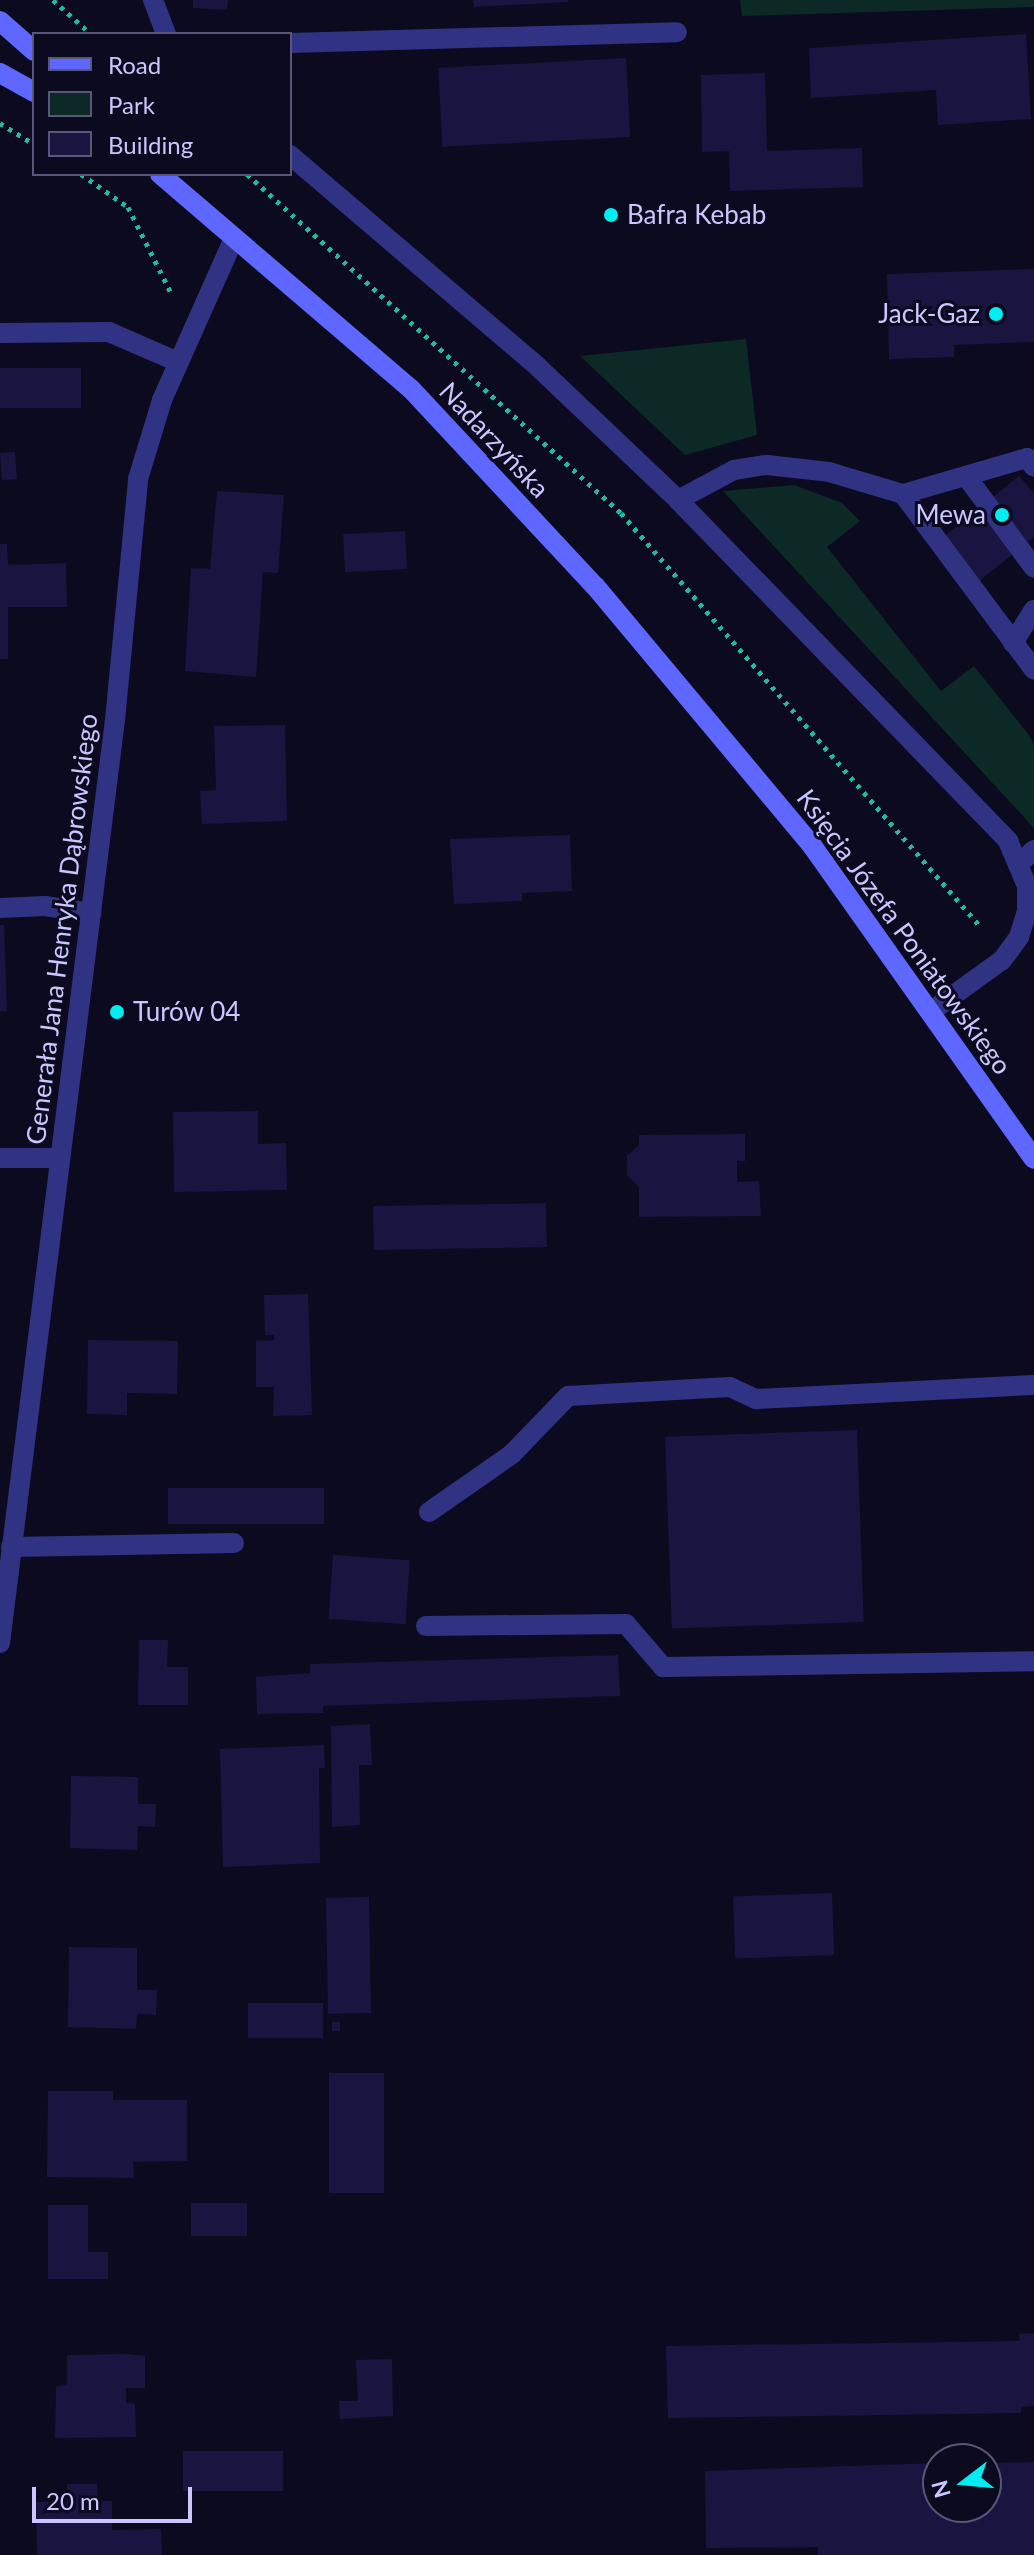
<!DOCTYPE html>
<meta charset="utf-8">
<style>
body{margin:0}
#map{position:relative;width:1034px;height:2555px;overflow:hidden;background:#0c0a1f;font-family:Lato,sans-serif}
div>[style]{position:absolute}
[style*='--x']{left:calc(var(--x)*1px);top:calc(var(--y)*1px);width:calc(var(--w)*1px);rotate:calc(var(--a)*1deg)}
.green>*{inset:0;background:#0c2926}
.building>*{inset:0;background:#1a1441;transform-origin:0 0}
.path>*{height:5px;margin-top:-2.5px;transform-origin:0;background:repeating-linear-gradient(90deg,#20baa5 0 4px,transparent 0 10px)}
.service>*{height:20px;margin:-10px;padding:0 10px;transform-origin:10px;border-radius:10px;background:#303383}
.minor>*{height:20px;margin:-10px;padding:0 10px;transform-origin:10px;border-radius:10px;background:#303383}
.tertiary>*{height:20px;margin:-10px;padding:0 10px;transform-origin:10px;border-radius:10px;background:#303383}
.secondary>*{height:20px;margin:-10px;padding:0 10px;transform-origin:10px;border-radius:10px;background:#5e67ff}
.dots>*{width:22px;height:22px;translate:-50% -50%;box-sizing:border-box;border:4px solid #0c0a1f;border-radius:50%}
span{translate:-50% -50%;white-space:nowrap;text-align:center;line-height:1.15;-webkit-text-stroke:6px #0c0a1f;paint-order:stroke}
.poi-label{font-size:26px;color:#c9c7ff}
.left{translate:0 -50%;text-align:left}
.right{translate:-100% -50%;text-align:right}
.street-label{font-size:26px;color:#c9c7ff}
.legend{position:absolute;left:32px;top:32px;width:260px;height:144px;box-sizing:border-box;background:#0c0a1f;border:2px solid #585679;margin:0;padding:10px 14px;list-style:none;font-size:24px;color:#c9c7ff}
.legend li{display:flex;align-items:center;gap:16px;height:40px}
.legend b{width:40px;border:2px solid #585679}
.north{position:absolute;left:922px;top:2443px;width:80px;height:80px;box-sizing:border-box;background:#0c0a1f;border:2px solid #585679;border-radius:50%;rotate:254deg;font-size:22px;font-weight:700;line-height:32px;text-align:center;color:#c9c7ff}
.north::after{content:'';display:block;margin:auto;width:28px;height:36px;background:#00edf2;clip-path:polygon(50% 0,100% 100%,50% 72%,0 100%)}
.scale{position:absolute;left:32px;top:2487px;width:160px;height:36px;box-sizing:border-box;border:4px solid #c9c7ff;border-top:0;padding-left:10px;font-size:24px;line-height:28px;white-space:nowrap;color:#c9c7ff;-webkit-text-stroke:6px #0c0a1f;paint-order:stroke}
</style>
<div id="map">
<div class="green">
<i style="clip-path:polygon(740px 0,1034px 0,1034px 7px,742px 16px)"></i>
<i style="clip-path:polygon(746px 339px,757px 435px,685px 455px,580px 356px)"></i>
<i style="clip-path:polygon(794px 485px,842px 503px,860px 521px,827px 547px,941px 691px,974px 666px,1029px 735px,1034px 745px,1034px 828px,723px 491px)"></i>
</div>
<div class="building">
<i style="clip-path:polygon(193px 0,228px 0,227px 10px,193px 8px)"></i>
<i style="clip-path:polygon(473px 0,568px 0,568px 2px,474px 7px)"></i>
<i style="clip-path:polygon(1026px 34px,1031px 119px,938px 125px,936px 90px,811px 98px,809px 48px)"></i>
<i style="left:626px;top:58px;width:79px;height:188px;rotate:87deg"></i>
<i style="clip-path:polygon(765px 73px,767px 151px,862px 148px,863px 187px,730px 191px,729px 151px,702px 152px,701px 75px)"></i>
<i style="clip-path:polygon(1034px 269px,1034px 342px,954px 345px,954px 357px,889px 359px,887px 274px)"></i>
<i style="left:0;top:368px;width:81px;height:40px"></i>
<i style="left:15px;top:452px;width:27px;height:15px;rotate:86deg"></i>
<i style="clip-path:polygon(1019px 476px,1034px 493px,1034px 537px,978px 582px,943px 537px)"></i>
<i style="clip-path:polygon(217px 491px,284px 495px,278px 573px,263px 572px,256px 677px,185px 671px,191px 568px,210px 569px)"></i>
<i style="left:405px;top:531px;width:38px;height:62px;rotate:87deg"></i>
<i style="clip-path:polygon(0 544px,7px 544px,8px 565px,66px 563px,67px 607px,8px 607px,8px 659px,0 659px)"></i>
<i style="clip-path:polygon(285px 725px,287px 821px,202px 824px,200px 791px,216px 790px,214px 726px)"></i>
<i style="clip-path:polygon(570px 835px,572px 891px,522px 893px,522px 901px,454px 904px,450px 839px)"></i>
<i style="clip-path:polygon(0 925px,4px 925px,7px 1011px,0 1011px)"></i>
<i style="clip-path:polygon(258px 1111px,258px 1144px,286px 1143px,287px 1190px,174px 1192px,173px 1112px)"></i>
<i style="clip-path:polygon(745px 1134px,745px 1161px,737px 1161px,737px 1182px,759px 1181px,761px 1216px,639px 1217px,639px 1187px,627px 1175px,627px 1156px,639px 1145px,639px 1135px)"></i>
<i style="left:546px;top:1203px;width:44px;height:173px;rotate:89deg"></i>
<i style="clip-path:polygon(308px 1294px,312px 1415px,273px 1416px,274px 1387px,256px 1387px,256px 1341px,274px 1340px,274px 1335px,265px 1335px,264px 1295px)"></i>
<i style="clip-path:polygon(88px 1340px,178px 1341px,177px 1394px,127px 1393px,127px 1415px,87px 1414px)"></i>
<i style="left:857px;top:1430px;width:192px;height:192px;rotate:88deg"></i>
<i style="left:324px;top:1488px;width:36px;height:156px;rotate:90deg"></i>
<i style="left:333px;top:1555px;width:77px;height:64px;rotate:4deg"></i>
<i style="clip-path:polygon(139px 1640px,168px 1640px,167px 1667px,188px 1667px,188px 1705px,138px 1705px)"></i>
<i style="clip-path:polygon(618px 1655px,620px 1696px,323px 1706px,323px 1713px,257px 1714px,256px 1677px,310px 1673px,310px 1664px)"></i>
<i style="clip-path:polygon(370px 1724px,372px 1765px,359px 1765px,360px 1825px,332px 1827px,331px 1726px)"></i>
<i style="clip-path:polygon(324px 1745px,325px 1768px,319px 1768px,320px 1863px,223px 1867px,220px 1749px)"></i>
<i style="clip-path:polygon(71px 1776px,138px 1777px,138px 1804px,156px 1804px,155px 1827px,138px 1826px,137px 1850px,70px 1848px)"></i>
<i style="left:832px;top:1893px;width:62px;height:99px;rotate:88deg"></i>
<i style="left:369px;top:1897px;width:116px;height:43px;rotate:89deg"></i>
<i style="clip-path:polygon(69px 1947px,137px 1948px,137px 1990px,157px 1990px,156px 2015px,137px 2014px,136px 2029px,68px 2027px)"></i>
<i style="left:248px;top:2003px;width:75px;height:35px"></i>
<i style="left:332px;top:2022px;width:8px;height:9px"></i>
<i style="left:329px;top:2073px;width:55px;height:120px"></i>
<i style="clip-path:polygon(48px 2091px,113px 2091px,113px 2100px,187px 2100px,187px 2161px,133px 2162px,134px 2178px,47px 2177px)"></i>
<i style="left:191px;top:2203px;width:56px;height:33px"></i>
<i style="clip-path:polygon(48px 2205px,88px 2205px,88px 2252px,108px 2252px,108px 2279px,48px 2279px)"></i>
<i style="clip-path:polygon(1034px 2333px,1034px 2406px,1021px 2407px,1021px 2413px,668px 2418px,666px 2346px,1020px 2341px,1019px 2334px)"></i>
<i style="clip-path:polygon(127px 2354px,145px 2356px,145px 2388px,126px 2388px,126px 2403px,135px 2404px,136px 2437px,55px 2438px,56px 2386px,67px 2385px,67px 2355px)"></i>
<i style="clip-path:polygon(392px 2359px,393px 2416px,340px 2419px,339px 2401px,358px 2401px,356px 2360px)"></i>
<i style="left:283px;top:2451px;width:40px;height:100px;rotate:90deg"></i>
<i style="clip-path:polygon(1034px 2462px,1034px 2555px,818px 2555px,818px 2547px,706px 2548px,705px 2471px,938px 2463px,938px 2507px,986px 2507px,986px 2463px)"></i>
<i style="clip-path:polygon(67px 2484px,97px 2484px,98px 2501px,112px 2501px,112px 2530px,161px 2529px,162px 2555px,37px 2555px,36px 2502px,67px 2502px)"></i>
</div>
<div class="path">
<i style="--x:53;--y:0;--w:51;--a:41.8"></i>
<i style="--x:0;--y:123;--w:40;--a:32"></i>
<i style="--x:81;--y:174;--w:57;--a:35.1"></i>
<i style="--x:128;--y:207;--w:94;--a:63.4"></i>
<i style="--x:247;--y:174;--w:505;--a:42.19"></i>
<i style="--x:621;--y:513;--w:546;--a:49.01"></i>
</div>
<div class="service">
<i style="--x:290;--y:43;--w:387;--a:-1.6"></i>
<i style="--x:0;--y:333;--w:109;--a:-0.5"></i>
<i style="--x:109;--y:332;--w:75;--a:23.5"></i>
<i style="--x:966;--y:476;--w:114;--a:53.5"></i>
<i style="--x:903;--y:494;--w:219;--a:53.3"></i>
<i style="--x:678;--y:500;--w:64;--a:-28.2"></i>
<i style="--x:734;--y:470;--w:33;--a:-9"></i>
<i style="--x:767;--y:465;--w:62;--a:6.4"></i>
<i style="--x:829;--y:472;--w:77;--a:16.6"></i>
<i style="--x:903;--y:494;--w:129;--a:-16.2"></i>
<i style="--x:1027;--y:458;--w:11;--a:52"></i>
<i style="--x:1013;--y:643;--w:39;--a:-58"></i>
<i style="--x:1020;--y:863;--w:19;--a:-43"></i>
<i style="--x:0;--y:908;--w:45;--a:-2.5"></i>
<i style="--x:45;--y:906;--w:47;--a:8.7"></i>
<i style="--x:0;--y:1158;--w:60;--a:0"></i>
<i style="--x:429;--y:1512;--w:101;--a:-34.9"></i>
<i style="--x:512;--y:1454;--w:81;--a:-46"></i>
<i style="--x:568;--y:1396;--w:162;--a:-3.2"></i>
<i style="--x:730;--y:1387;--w:29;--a:25"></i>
<i style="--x:756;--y:1399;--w:278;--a:-2.9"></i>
<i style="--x:11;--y:1547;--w:223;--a:-1"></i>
<i style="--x:426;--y:1626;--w:200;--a:-0.6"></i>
<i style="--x:626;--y:1624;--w:57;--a:49.3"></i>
<i style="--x:663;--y:1667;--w:371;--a:-0.9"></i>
</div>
<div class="minor">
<i style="--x:153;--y:0;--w:36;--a:69"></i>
<i style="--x:290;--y:155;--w:326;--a:40.5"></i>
<i style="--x:538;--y:367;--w:193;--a:43.5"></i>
<i style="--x:678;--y:500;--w:475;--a:45.9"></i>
<i style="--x:1008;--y:841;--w:49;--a:67.1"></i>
<i style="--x:1027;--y:886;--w:25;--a:90"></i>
<i style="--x:1027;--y:911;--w:27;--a:107"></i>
<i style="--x:1019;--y:937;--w:29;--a:126"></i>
<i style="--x:1002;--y:960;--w:85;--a:144.1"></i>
</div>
<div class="tertiary">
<i style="--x:0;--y:1643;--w:930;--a:-82.9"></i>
<i style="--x:115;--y:720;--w:242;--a:-84.5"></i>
<i style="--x:138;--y:479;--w:83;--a:-73.1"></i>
<i style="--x:162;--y:400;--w:177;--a:-66"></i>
</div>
<div class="secondary">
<i style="--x:0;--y:21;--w:45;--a:41.4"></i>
<i style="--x:0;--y:73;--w:39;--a:29"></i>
<i style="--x:160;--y:174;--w:330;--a:40.6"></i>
<i style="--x:411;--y:389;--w:270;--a:47"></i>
<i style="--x:595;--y:586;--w:340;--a:50.1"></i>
<i style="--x:813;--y:847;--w:382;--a:54.7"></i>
</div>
<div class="dots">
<i style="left:611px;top:215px;background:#00edf2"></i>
<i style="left:996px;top:314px;background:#00edf2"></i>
<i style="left:1002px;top:515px;background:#00edf2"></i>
<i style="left:117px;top:1012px;background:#00edf2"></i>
</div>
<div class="poi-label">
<span class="left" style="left:627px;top:215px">Bafra Kebab</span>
<span class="right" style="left:980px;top:314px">Jack-Gaz</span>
<span class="right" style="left:986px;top:515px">Mewa</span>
<span class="left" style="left:133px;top:1012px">Turów 04</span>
</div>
<div class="street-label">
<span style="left:494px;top:440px;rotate:47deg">Nadarzyńska</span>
<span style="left:62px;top:929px;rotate:-83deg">Generała Jana Henryka Dąbrowskiego</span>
<span style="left:904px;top:932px;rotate:54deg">Księcia Józefa Poniatowskiego</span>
</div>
<ul class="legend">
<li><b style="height:10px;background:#5e67ff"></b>Road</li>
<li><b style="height:22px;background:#0c2926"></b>Park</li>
<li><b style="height:22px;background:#1a1441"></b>Building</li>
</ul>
<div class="north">N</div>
<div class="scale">20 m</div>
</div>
